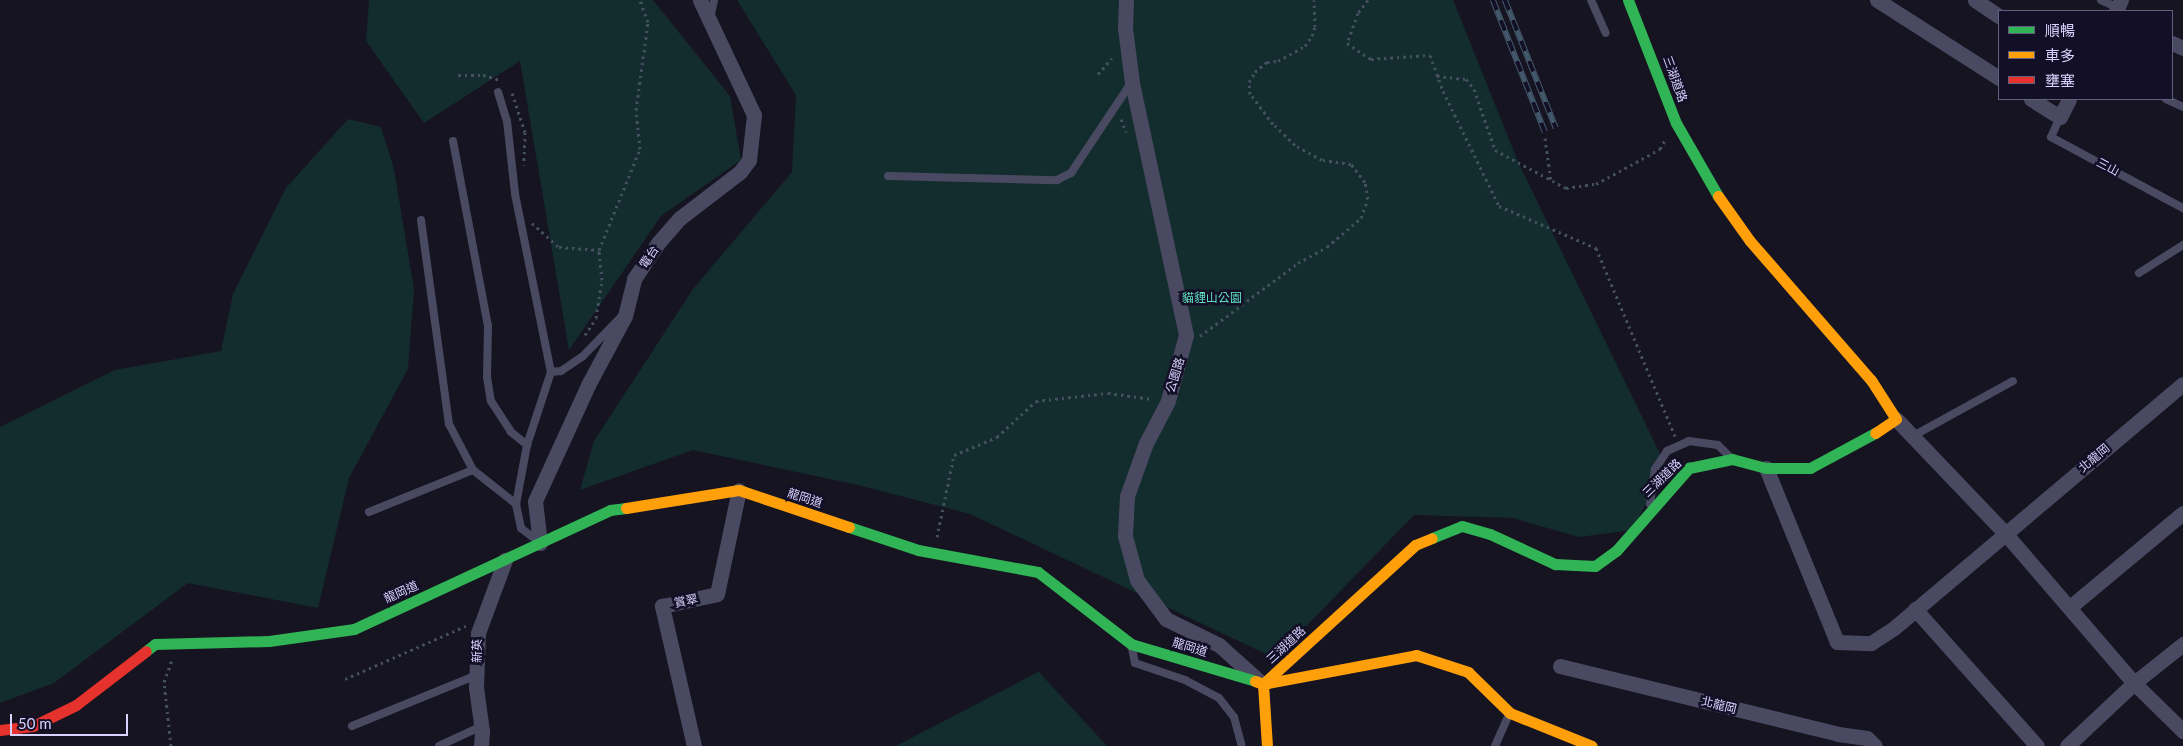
<!DOCTYPE html>
<meta charset="utf-8">
<style>
body{margin:0}
#map{position:relative;width:2183px;height:746px;overflow:hidden;background:#161421;font-family:Lato,"Noto Sans TC",sans-serif}
div>[style]{position:absolute}
[style*='--x']{left:calc(var(--x)*1px);top:calc(var(--y)*1px);width:calc(var(--w)*1px);rotate:calc(var(--a)*1deg)}
.green>*{inset:0;background:#132c2d}
.path>*{height:3px;margin-top:-1.5px;transform-origin:0;background:repeating-linear-gradient(90deg,#44505f 0 2.5px,transparent 0 6.5px)}
.lane>*{height:8px;margin:-4px;padding:0 4px;transform-origin:4px;border-radius:4px;background:#4a4962}
.street>*{height:15px;margin:-7.5px;padding:0 7.5px;transform-origin:7.5px;border-radius:7.5px;background:#4a4962}
.fast>*{height:11px;margin:-5.5px;padding:0 5.5px;transform-origin:5.5px;border-radius:5.5px;background:#30b455}
.slow>*{height:11px;margin:-5.5px;padding:0 5.5px;transform-origin:5.5px;border-radius:5.5px;background:#ff9f0a}
.jam>*{height:11px;margin:-5.5px;padding:0 5.5px;transform-origin:5.5px;border-radius:5.5px;background:#e5322d}
.rail>*{height:5.5px;margin-top:-2.75px;transform-origin:0;background:repeating-linear-gradient(90deg,#130f26 0 11px,#43596b 0 22px);box-sizing:border-box;border-block:1px solid #43596b}
span{translate:-50% -50%;white-space:nowrap;text-align:center;line-height:1.15;-webkit-text-stroke:5px #130f26;paint-order:stroke}
.street-label{font-size:12px;color:#d9d4ff}
.park-label{font-size:12px;color:#5fe0c0}
.legend{position:absolute;left:1998px;top:10px;width:175px;height:90px;box-sizing:border-box;background:#130f26;border:1px solid #625e7d;margin:0;padding:6px 9px;list-style:none;font-size:15px;color:#d9d4ff}
.legend li{display:flex;align-items:center;gap:10px;height:25px}
.legend b{width:25px;border:1px solid #625e7d}
.scale{position:absolute;left:10px;top:714px;width:118px;height:22px;box-sizing:border-box;border:2px solid #d9d4ff;border-top:0;padding-left:6px;font-size:15px;line-height:18px;white-space:nowrap;color:#d9d4ff;-webkit-text-stroke:4px #130f26;paint-order:stroke}
</style>
<div id="map">
<div class="green">
<i style="clip-path:polygon(369px 0,653px 0,730px 96px,741px 160px,661px 216px,569px 350px,520px 61px,424px 123px,366px 41px)"></i>
<i style="clip-path:polygon(737px 0,1453px 0,1519px 164px,1666px 466px,1632px 530px,1579px 537px,1513px 518px,1414px 515px,1287px 646px,1268px 655px,970px 514px,858px 485px,693px 450px,580px 490px,594px 441px,693px 289px,792px 172px,796px 95px)"></i>
<i style="clip-path:polygon(348px 119px,381px 127px,394px 169px,414px 289px,408px 369px,349px 478px,318px 608px,188px 583px,54px 683px,0 703px,0 427px,115px 370px,221px 351px,233px 294px,286px 188px)"></i>
<i style="clip-path:polygon(1038px 671px,1107px 746px,896px 746px,1038px 672px)"></i>
</div>
<div class="path">
<i style="--x:1368;--y:0;--w:16;--a:128"></i>
<i style="--x:1358;--y:13;--w:32;--a:110"></i>
<i style="--x:1347;--y:43;--w:29;--a:34"></i>
<i style="--x:1371;--y:59;--w:59;--a:-3.9"></i>
<i style="--x:1430;--y:55;--w:38;--a:70"></i>
<i style="--x:1443;--y:91;--w:128;--a:64"></i>
<i style="--x:1499;--y:206;--w:106;--a:23.4"></i>
<i style="--x:1596;--y:248;--w:204;--a:67.2"></i>
<i style="--x:1098;--y:74;--w:21;--a:-49"></i>
<i style="--x:458;--y:75;--w:25;--a:0"></i>
<i style="--x:483;--y:75;--w:18;--a:16"></i>
<i style="--x:1437;--y:76;--w:29;--a:6"></i>
<i style="--x:1466;--y:79;--w:13;--a:51"></i>
<i style="--x:1474;--y:89;--w:65;--a:71"></i>
<i style="--x:1495;--y:150;--w:81;--a:28.2"></i>
<i style="--x:1566;--y:188;--w:30;--a:-8"></i>
<i style="--x:1596;--y:184;--w:73;--a:-28.7"></i>
<i style="--x:1660;--y:149;--w:10;--a:-61"></i>
<i style="--x:512;--y:93;--w:41;--a:71.6"></i>
<i style="--x:525;--y:132;--w:33;--a:92"></i>
<i style="--x:1121;--y:119;--w:14;--a:69"></i>
<i style="--x:1545;--y:138;--w:43;--a:82.1"></i>
<i style="--x:532;--y:223;--w:36;--a:42"></i>
<i style="--x:559;--y:247;--w:40;--a:4.3"></i>
<i style="--x:585;--y:335;--w:20;--a:-57"></i>
<i style="--x:596;--y:318;--w:38;--a:-81"></i>
<i style="--x:602;--y:280;--w:30;--a:-96"></i>
<i style="--x:599;--y:250;--w:109;--a:-67.9"></i>
<i style="--x:640;--y:149;--w:39;--a:-96"></i>
<i style="--x:636;--y:110;--w:89;--a:-82.2"></i>
<i style="--x:648;--y:22;--w:23;--a:-110"></i>
<i style="--x:1200;--y:336;--w:122;--a:-36.7"></i>
<i style="--x:1298;--y:263;--w:33;--a:-29"></i>
<i style="--x:1327;--y:247;--w:45;--a:-40.5"></i>
<i style="--x:1361;--y:218;--w:20;--a:-70"></i>
<i style="--x:1368;--y:199;--w:17;--a:-100"></i>
<i style="--x:1365;--y:182;--w:23;--a:-128"></i>
<i style="--x:1351;--y:164;--w:29;--a:-172"></i>
<i style="--x:1322;--y:160;--w:31;--a:-151"></i>
<i style="--x:1295;--y:145;--w:30;--a:-136"></i>
<i style="--x:1273;--y:124;--w:38;--a:-127"></i>
<i style="--x:1250;--y:94;--w:12;--a:-95"></i>
<i style="--x:1249;--y:82;--w:12;--a:-59"></i>
<i style="--x:1255;--y:72;--w:16;--a:-40"></i>
<i style="--x:1267;--y:62;--w:11;--a:-5"></i>
<i style="--x:1278;--y:61;--w:31;--a:-29"></i>
<i style="--x:1305;--y:46;--w:12;--a:-55"></i>
<i style="--x:1312;--y:36;--w:9;--a:-72"></i>
<i style="--x:1315;--y:27;--w:27;--a:-92"></i>
<i style="--x:937;--y:537;--w:84;--a:-78.3"></i>
<i style="--x:954;--y:455;--w:47;--a:-22.7"></i>
<i style="--x:997;--y:437;--w:53;--a:-42.7"></i>
<i style="--x:1036;--y:401;--w:72;--a:-6.3"></i>
<i style="--x:1108;--y:393;--w:45;--a:7.6"></i>
<i style="--x:345;--y:679;--w:132;--a:-23.7"></i>
<i style="--x:171;--y:746;--w:64;--a:-96.2"></i>
<i style="--x:164;--y:682;--w:23;--a:-70"></i>
</div>
<div class="lane">
<i style="--x:1591;--y:0;--w:36;--a:66"></i>
<i style="--x:2101;--y:0;--w:19;--a:25"></i>
<i style="--x:710;--y:18;--w:18;--a:-77"></i>
<i style="--x:498;--y:92;--w:30;--a:73"></i>
<i style="--x:507;--y:121;--w:73;--a:83.7"></i>
<i style="--x:515;--y:194;--w:182;--a:78.6"></i>
<i style="--x:551;--y:372;--w:10;--a:-6"></i>
<i style="--x:561;--y:371;--w:27;--a:-34"></i>
<i style="--x:583;--y:356;--w:54;--a:-45.7"></i>
<i style="--x:2166;--y:99;--w:19;--a:25"></i>
<i style="--x:2060;--y:117;--w:22;--a:114"></i>
<i style="--x:2051;--y:137;--w:150;--a:28.3"></i>
<i style="--x:453;--y:141;--w:188;--a:79.3"></i>
<i style="--x:488;--y:326;--w:51;--a:91.1"></i>
<i style="--x:487;--y:377;--w:24;--a:81"></i>
<i style="--x:491;--y:401;--w:37;--a:57"></i>
<i style="--x:511;--y:432;--w:21;--a:39"></i>
<i style="--x:888;--y:176;--w:169;--a:1.4"></i>
<i style="--x:1057;--y:180;--w:16;--a:-27"></i>
<i style="--x:1071;--y:173;--w:108;--a:-56.3"></i>
<i style="--x:421;--y:220;--w:206;--a:82.2"></i>
<i style="--x:449;--y:424;--w:52;--a:62.4"></i>
<i style="--x:473;--y:470;--w:55;--a:38.3"></i>
<i style="--x:2139;--y:273;--w:52;--a:-32.5"></i>
<i style="--x:1913;--y:436;--w:114;--a:-28.8"></i>
<i style="--x:1650;--y:504;--w:35;--a:-82"></i>
<i style="--x:1655;--y:469;--w:22;--a:-56"></i>
<i style="--x:1667;--y:451;--w:24;--a:-24"></i>
<i style="--x:1689;--y:441;--w:29;--a:8"></i>
<i style="--x:1718;--y:445;--w:16;--a:45"></i>
<i style="--x:369;--y:512;--w:112;--a:-22"></i>
<i style="--x:538;--y:541;--w:21;--a:-143"></i>
<i style="--x:521;--y:528;--w:25;--a:-102"></i>
<i style="--x:516;--y:504;--w:60;--a:-79.4"></i>
<i style="--x:527;--y:445;--w:77;--a:-71.8"></i>
<i style="--x:1132;--y:648;--w:15;--a:79"></i>
<i style="--x:1135;--y:663;--w:53;--a:18.8"></i>
<i style="--x:1185;--y:680;--w:38;--a:28"></i>
<i style="--x:1219;--y:698;--w:24;--a:52"></i>
<i style="--x:1234;--y:717;--w:28;--a:75"></i>
<i style="--x:352;--y:726;--w:135;--a:-22.2"></i>
<i style="--x:439;--y:746;--w:47;--a:-24.9"></i>
<i style="--x:1495;--y:746;--w:34;--a:-66"></i>
</div>
<div class="street">
<i style="--x:1126;--y:0;--w:28;--a:92"></i>
<i style="--x:1125;--y:28;--w:55;--a:82.7"></i>
<i style="--x:1132;--y:83;--w:258;--a:77.9"></i>
<i style="--x:1186;--y:335;--w:68;--a:105.3"></i>
<i style="--x:1168;--y:401;--w:47;--a:117.6"></i>
<i style="--x:1146;--y:443;--w:56;--a:109.7"></i>
<i style="--x:1127;--y:496;--w:40;--a:92.9"></i>
<i style="--x:1125;--y:536;--w:46;--a:74.7"></i>
<i style="--x:1137;--y:580;--w:49;--a:53.4"></i>
<i style="--x:1166;--y:619;--w:59;--a:26.1"></i>
<i style="--x:1219;--y:645;--w:52;--a:41.9"></i>
<i style="--x:1877;--y:0;--w:145;--a:32.6"></i>
<i style="--x:1975;--y:0;--w:29;--a:34"></i>
<i style="--x:2116;--y:11;--w:12;--a:-66"></i>
<i style="--x:2172;--y:43;--w:12;--a:24"></i>
<i style="--x:2031;--y:99;--w:34;--a:32"></i>
<i style="--x:2060;--y:117;--w:20;--a:-63"></i>
<i style="--x:1896;--y:419;--w:156;--a:46.3"></i>
<i style="--x:2004;--y:532;--w:199;--a:49.3"></i>
<i style="--x:2134;--y:683;--w:69;--a:44.4"></i>
<i style="--x:1766;--y:468;--w:188;--a:67.8"></i>
<i style="--x:1837;--y:642;--w:34;--a:2"></i>
<i style="--x:1871;--y:643;--w:27;--a:-33"></i>
<i style="--x:1894;--y:628;--w:378;--a:-40.2"></i>
<i style="--x:540;--y:543;--w:42;--a:-96.8"></i>
<i style="--x:535;--y:501;--w:128;--a:-65.4"></i>
<i style="--x:588;--y:385;--w:78;--a:-61.8"></i>
<i style="--x:625;--y:316;--w:38;--a:-76"></i>
<i style="--x:634;--y:279;--w:43;--a:-56.3"></i>
<i style="--x:658;--y:243;--w:33;--a:-49"></i>
<i style="--x:680;--y:218;--w:76;--a:-37.5"></i>
<i style="--x:740;--y:172;--w:15;--a:-53"></i>
<i style="--x:749;--y:160;--w:45;--a:-83.7"></i>
<i style="--x:754;--y:115;--w:127;--a:-115.2"></i>
<i style="--x:2070;--y:607;--w:147;--a:-39.8"></i>
<i style="--x:1915;--y:609;--w:183;--a:48.3"></i>
<i style="--x:1560;--y:666;--w:286;--a:13.7"></i>
<i style="--x:1838;--y:734;--w:29;--a:8"></i>
<i style="--x:1867;--y:738;--w:11;--a:45"></i>
<i style="--x:481;--y:746;--w:15;--a:-86"></i>
<i style="--x:482;--y:731;--w:44;--a:-97.8"></i>
<i style="--x:476;--y:687;--w:54;--a:-87.9"></i>
<i style="--x:478;--y:633;--w:78;--a:-69.7"></i>
<i style="--x:694;--y:746;--w:144;--a:-102.9"></i>
<i style="--x:662;--y:606;--w:56;--a:-12.3"></i>
<i style="--x:717;--y:594;--w:106;--a:-78.1"></i>
<i style="--x:2067;--y:746;--w:92;--a:-43.2"></i>
<i style="--x:2134;--y:683;--w:63;--a:-38.5"></i>
</div>
<div class="fast">
<i style="--x:1628;--y:0;--w:132;--a:68.7"></i>
<i style="--x:1676;--y:123;--w:84;--a:60.1"></i>
<i style="--x:849;--y:527;--w:73;--a:18.4"></i>
<i style="--x:918;--y:550;--w:122;--a:10.4"></i>
<i style="--x:1038;--y:572;--w:118;--a:37.7"></i>
<i style="--x:1131;--y:644;--w:129;--a:16.6"></i>
<i style="--x:1432;--y:538;--w:32;--a:-22"></i>
<i style="--x:1462;--y:526;--w:29;--a:16"></i>
<i style="--x:1490;--y:534;--w:72;--a:24.8"></i>
<i style="--x:1555;--y:564;--w:40;--a:2.9"></i>
<i style="--x:1595;--y:566;--w:26;--a:-36"></i>
<i style="--x:1616;--y:551;--w:111;--a:-48.7"></i>
<i style="--x:1689;--y:468;--w:44;--a:-11.8"></i>
<i style="--x:1732;--y:459;--w:35;--a:15"></i>
<i style="--x:1766;--y:468;--w:44;--a:0"></i>
<i style="--x:1810;--y:468;--w:74;--a:-28.3"></i>
<i style="--x:146;--y:651;--w:11;--a:-38"></i>
<i style="--x:155;--y:644;--w:114;--a:-1.5"></i>
<i style="--x:269;--y:641;--w:86;--a:-8"></i>
<i style="--x:354;--y:629;--w:282;--a:-24.9"></i>
<i style="--x:610;--y:510;--w:16;--a:-7"></i>
</div>
<div class="slow">
<i style="--x:1718;--y:196;--w:55;--a:54.6"></i>
<i style="--x:1750;--y:241;--w:184;--a:49"></i>
<i style="--x:1871;--y:380;--w:46;--a:57.3"></i>
<i style="--x:1896;--y:419;--w:25;--a:146"></i>
<i style="--x:626;--y:508;--w:114;--a:-9.1"></i>
<i style="--x:739;--y:490;--w:116;--a:18.6"></i>
<i style="--x:1255;--y:681;--w:9;--a:21"></i>
<i style="--x:1263;--y:684;--w:156;--a:-10.7"></i>
<i style="--x:1416;--y:655;--w:55;--a:18.1"></i>
<i style="--x:1468;--y:672;--w:59;--a:44.3"></i>
<i style="--x:1510;--y:713;--w:88;--a:21.9"></i>
<i style="--x:1267;--y:746;--w:62;--a:-93.7"></i>
<i style="--x:1263;--y:684;--w:206;--a:-42.4"></i>
<i style="--x:1415;--y:545;--w:18;--a:-22"></i>
</div>
<div class="jam">
<i style="--x:0;--y:730;--w:33;--a:-7"></i>
<i style="--x:33;--y:726;--w:48;--a:-26"></i>
<i style="--x:76;--y:705;--w:88;--a:-37.6"></i>
</div>
<div class="rail">
<i style="--x:1493;--y:0;--w:142;--a:68.5"></i>
<i style="--x:1505;--y:0;--w:138;--a:68.3"></i>
</div>
<div class="street-label">
<span style="left:1675px;top:79px;rotate:70deg">三湖道路</span>
<span style="left:2108px;top:167px;rotate:28deg">三山</span>
<span style="left:649px;top:257px;rotate:-57deg">電台</span>
<span style="left:1175px;top:375px;rotate:-73deg">公園路</span>
<span style="left:2094px;top:458px;rotate:-40deg">北龍岡</span>
<span style="left:1662px;top:478px;rotate:-44deg">三湖道路</span>
<span style="left:805px;top:498px;rotate:18deg">龍岡道</span>
<span style="left:401px;top:592px;rotate:-24deg">龍岡道</span>
<span style="left:686px;top:601px;rotate:-12deg">賞翠</span>
<span style="left:1286px;top:645px;rotate:-43deg">三湖道路</span>
<span style="left:1190px;top:647px;rotate:17deg">龍岡道</span>
<span style="left:477px;top:651px;rotate:-89deg">新英</span>
<span style="left:1719px;top:705px;rotate:14deg">北龍岡</span>
</div>
<div class="park-label">
<span style="left:1212px;top:298px">貓貍山公園</span>
</div>
<ul class="legend">
<li><b style="height:6px;background:#30b455"></b>順暢</li>
<li><b style="height:6px;background:#ff9f0a"></b>車多</li>
<li><b style="height:6px;background:#e5322d"></b>壅塞</li>
</ul>
<div class="scale">50 m</div>
</div>
